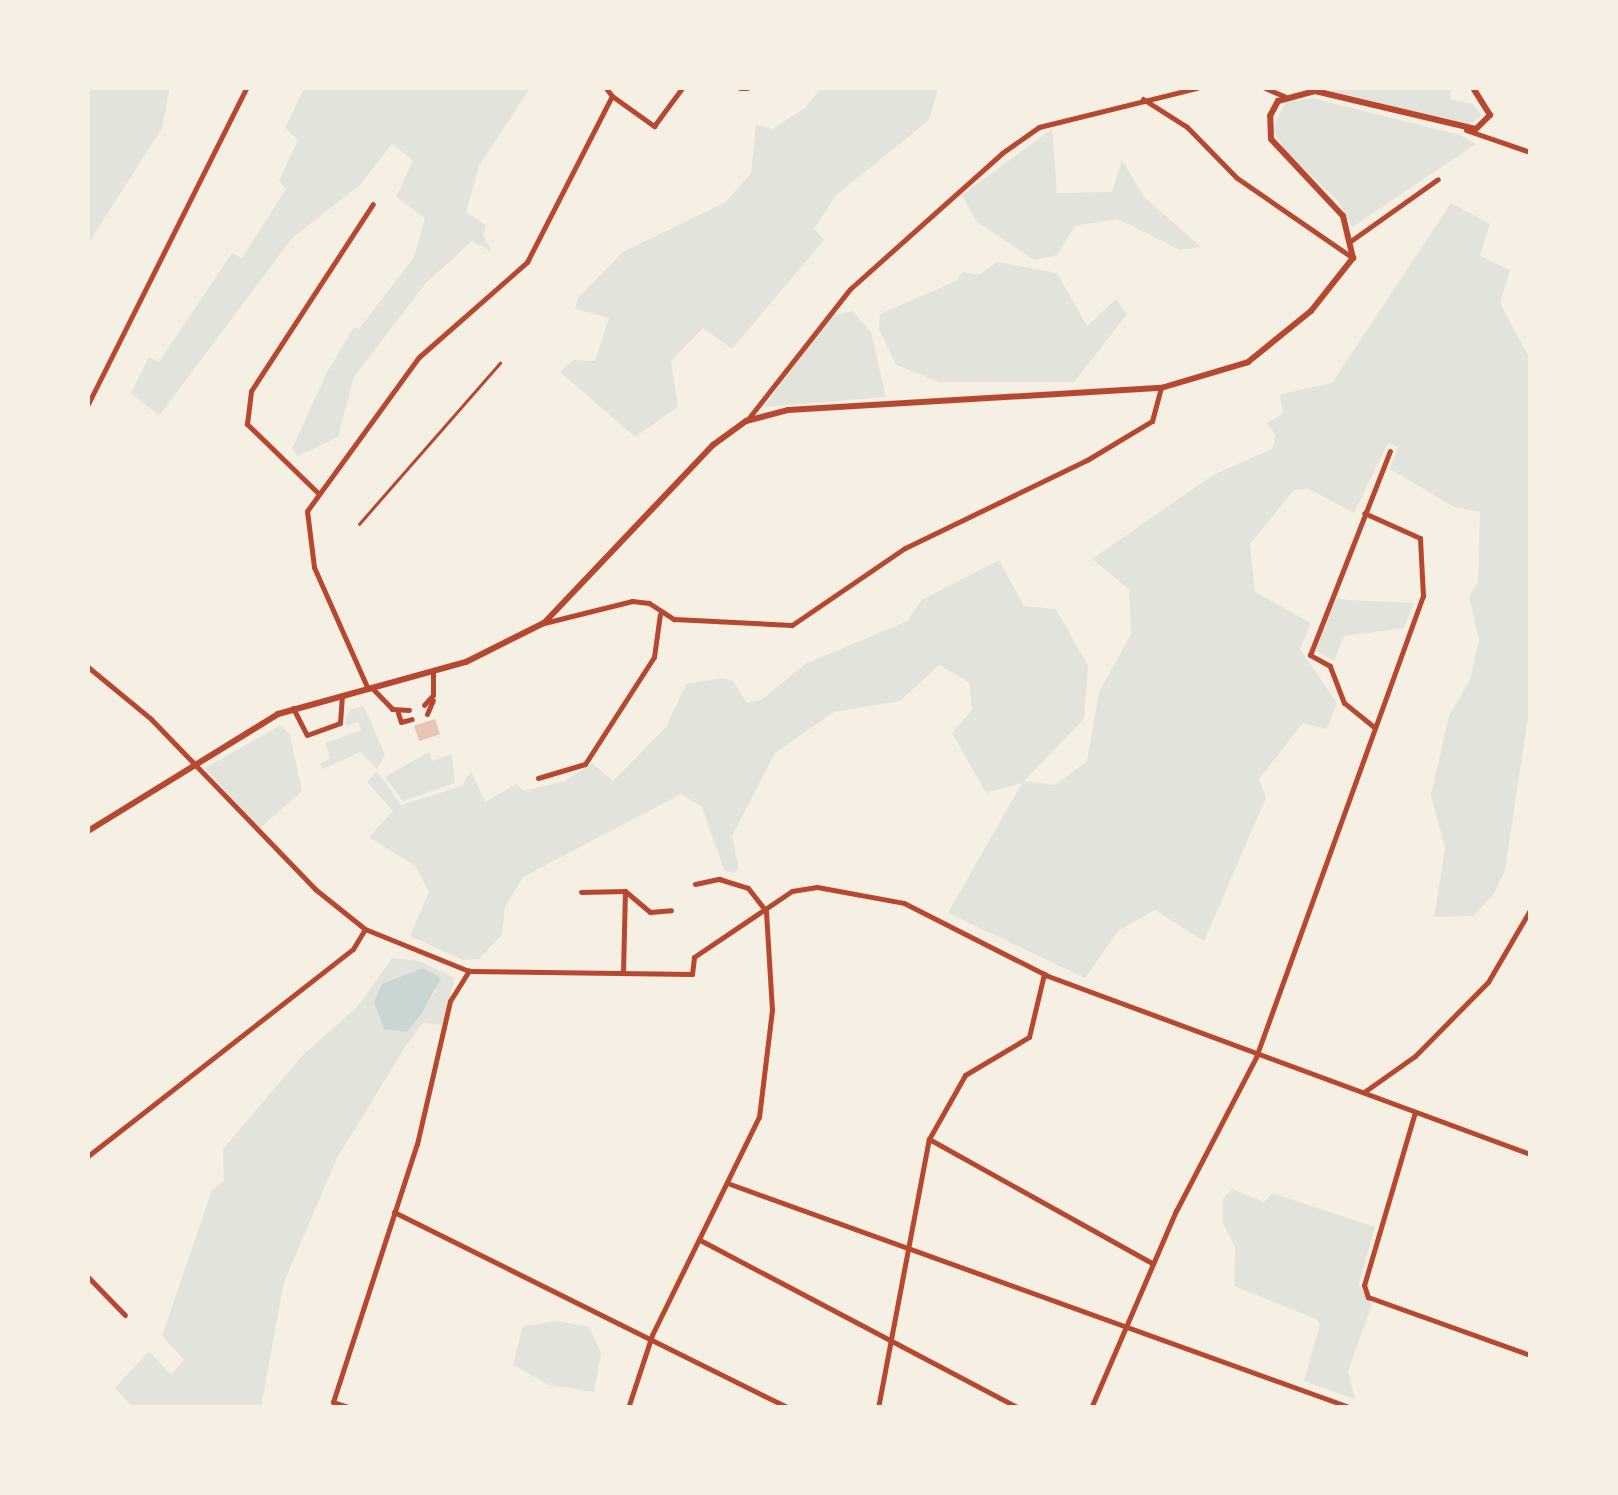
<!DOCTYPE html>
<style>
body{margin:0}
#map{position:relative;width:1618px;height:1495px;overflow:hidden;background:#f6efe4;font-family:"PT Serif",serif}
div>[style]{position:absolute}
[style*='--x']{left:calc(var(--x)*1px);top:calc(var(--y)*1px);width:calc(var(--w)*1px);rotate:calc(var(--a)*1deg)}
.green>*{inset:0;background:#e2e4dc}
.water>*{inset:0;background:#c9d6d2}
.building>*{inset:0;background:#e6c5b7;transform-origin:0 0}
.service>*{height:2.5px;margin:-1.25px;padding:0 1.25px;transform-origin:1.25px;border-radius:1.25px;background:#b5482f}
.minor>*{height:5px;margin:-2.5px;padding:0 2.5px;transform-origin:2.5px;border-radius:2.5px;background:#b5482f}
.secondary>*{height:6px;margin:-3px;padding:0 3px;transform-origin:3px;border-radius:3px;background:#b5482f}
span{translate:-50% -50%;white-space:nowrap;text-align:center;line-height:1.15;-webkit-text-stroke:10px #f6efe4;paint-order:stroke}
.frame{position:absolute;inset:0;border:90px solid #f6efe4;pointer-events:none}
</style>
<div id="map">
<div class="green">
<i style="clip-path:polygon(88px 88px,170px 88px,162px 128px,88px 244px)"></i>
<i style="clip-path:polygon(304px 88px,530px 88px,479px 166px,466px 212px,486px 225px,483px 235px,492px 252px,472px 241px,425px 284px,354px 377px,338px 437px,298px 456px,292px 449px,326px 374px,354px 327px,359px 329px,414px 257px,425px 218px,396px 197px,413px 160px,392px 144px,359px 186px,292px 238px,159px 416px,131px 393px,149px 357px,159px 362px,232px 253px,242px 258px,286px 189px,279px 180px,298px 140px,285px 128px)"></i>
<i style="clip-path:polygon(821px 88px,938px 88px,929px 120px,836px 195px,814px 229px,824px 240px,732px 349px,703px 328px,671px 361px,678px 407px,635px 437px,560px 372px,573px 360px,595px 361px,609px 318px,575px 309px,578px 298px,623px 252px,726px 202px,751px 173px,756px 125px,772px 129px,805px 108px)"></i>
<i style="clip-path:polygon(1321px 88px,1451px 88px,1450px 99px,1473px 104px,1482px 116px,1467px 125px)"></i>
<i style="clip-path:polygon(1312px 98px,1460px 135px,1476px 144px,1352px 227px,1338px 201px,1286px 152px,1273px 130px,1285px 102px)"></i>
<i style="clip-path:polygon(1052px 129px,1057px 193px,1112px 192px,1122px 160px,1144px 197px,1201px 247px,1180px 250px,1118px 219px,1075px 226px,1057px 255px,1034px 260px,977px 222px,962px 195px)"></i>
<i style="clip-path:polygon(1451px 203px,1490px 224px,1480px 256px,1510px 270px,1500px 303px,1530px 359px,1530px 704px,1505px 870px,1494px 894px,1473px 916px,1434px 917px,1445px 848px,1431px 795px,1449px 716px,1470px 680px,1479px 640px,1469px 596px,1478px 582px,1480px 512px,1454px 507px,1390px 469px,1398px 447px,1388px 443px,1354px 513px,1309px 489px,1294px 490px,1250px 544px,1255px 592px,1311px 623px,1300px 649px,1337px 703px,1327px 729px,1303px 723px,1259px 779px,1266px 798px,1204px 941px,1155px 910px,1118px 931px,1085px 978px,948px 913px,1022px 783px,986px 793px,952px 733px,972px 710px,969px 682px,939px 665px,900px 701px,834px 712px,775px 753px,732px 836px,739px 869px,733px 873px,724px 870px,702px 807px,681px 794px,523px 877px,505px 907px,502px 935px,479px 959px,463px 960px,410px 936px,429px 892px,415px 866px,369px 837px,393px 811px,367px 782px,377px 771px,401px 805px,462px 786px,471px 771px,485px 802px,516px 784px,524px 791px,565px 781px,592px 763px,613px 781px,666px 727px,686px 684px,722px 678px,733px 681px,747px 703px,763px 699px,805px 664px,907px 621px,922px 600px,999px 560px,1024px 606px,1056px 609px,1088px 666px,1084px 719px,1024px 781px,1055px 785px,1087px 761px,1099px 692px,1131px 634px,1129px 589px,1092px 559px,1213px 475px,1272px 449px,1276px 436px,1267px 423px,1283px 414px,1280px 394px,1332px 383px)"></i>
<i style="clip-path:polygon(997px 262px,1057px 273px,1087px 326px,1116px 299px,1127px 314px,1074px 382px,940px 382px,896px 365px,879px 329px,880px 314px,956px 281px,963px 272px,979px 275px)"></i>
<i style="clip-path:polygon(852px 311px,871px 332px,886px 397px,764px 407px,831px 316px)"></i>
<i style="clip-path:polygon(1336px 598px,1348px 600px,1414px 603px,1404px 628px,1344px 636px,1334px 661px,1316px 651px)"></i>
<i style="clip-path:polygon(364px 706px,385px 755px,377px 769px,360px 752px,323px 769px,320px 764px,330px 758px,325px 743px,361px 730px,358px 722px,346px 726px,345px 720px,351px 709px)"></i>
<i style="clip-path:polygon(281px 725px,290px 735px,302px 791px,259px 829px,205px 768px)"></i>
<i style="clip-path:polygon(429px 752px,432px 761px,452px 754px,455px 783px,403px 801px,385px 777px)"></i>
<i style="clip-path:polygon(evenodd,392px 958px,419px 961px,455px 978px,442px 1025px,423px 1023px,405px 1047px,337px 1158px,284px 1282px,261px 1407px,133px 1407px,115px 1388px,149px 1351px,171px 1375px,184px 1360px,162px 1336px,212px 1190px,224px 1181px,223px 1149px,303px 1055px,358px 1006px,392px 958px,423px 968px,436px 990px,414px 1024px,384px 1029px,374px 1001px,423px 968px)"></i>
<i style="clip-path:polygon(1232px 1189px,1264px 1202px,1272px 1193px,1375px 1227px,1359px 1284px,1372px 1305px,1348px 1371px,1355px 1399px,1304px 1381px,1320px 1324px,1316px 1319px,1234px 1286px,1235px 1247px,1223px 1223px,1223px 1199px)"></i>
<i style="clip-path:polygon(558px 1321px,589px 1327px,601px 1353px,594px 1392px,549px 1385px,513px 1365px,523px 1326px)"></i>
</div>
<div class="water">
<i style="clip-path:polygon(423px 968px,441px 978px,422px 1013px,407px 1032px,384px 1029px,374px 1002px,382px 984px)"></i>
</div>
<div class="building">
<i style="left:435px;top:719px;width:16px;height:22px;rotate:72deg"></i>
</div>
<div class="service">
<i style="--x:359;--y:524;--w:214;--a:-48.8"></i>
</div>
<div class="minor">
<i style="--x:740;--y:88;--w:7;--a:0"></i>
<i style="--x:1265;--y:88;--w:21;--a:23"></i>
<i style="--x:612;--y:96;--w:52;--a:35.5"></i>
<i style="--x:654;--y:126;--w:47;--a:-53.6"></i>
<i style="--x:1143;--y:99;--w:52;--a:32.5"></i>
<i style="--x:1187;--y:127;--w:71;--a:45.6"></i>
<i style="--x:1237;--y:178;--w:141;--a:34.6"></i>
<i style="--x:1466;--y:130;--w:68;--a:19"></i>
<i style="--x:1352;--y:240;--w:105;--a:-35.3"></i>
<i style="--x:88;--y:404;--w:353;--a:-63.4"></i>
<i style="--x:748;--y:419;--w:165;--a:-51.9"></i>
<i style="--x:850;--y:289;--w:204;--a:-41.8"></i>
<i style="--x:1002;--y:153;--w:45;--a:-35.1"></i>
<i style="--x:1039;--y:127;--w:163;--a:-13.9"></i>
<i style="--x:317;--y:492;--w:98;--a:-135.8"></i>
<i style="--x:247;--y:424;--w:33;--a:-83"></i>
<i style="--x:251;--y:391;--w:223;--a:-56.9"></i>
<i style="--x:544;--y:623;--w:91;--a:-14"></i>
<i style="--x:632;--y:601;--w:17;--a:7"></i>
<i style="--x:649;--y:603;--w:30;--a:33"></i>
<i style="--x:674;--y:619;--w:118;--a:2.9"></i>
<i style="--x:792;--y:625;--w:137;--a:-34.3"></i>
<i style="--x:905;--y:548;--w:202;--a:-25.8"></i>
<i style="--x:1087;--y:460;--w:76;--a:-31"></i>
<i style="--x:1152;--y:421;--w:34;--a:-75"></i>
<i style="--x:88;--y:667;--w:82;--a:39.5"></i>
<i style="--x:151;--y:719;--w:236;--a:46"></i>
<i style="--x:315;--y:889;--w:64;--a:38.7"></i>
<i style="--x:365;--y:929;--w:112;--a:22"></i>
<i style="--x:469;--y:971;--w:223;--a:0.8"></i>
<i style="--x:692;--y:974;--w:17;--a:-83"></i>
<i style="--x:694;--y:957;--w:118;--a:-34"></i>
<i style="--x:792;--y:891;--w:25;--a:-9"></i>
<i style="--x:817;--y:887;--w:88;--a:10.4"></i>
<i style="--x:904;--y:903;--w:161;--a:26.9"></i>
<i style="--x:1048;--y:976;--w:514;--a:20.27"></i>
<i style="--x:372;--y:688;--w:29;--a:46"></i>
<i style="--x:392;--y:709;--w:17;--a:3"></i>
<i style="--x:368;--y:689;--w:133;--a:-113.9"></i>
<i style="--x:314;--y:567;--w:56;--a:-97.1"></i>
<i style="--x:307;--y:511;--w:190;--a:-54"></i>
<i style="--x:419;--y:357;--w:144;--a:-41.3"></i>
<i style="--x:527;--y:262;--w:186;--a:-62.9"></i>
<i style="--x:612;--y:96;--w:10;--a:-127"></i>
<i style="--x:424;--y:705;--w:13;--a:-48"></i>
<i style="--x:433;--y:695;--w:23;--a:-90"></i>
<i style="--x:293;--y:708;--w:30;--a:63"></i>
<i style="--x:307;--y:735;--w:35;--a:-20"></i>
<i style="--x:340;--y:723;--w:28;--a:-86"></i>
<i style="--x:398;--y:713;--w:9;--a:72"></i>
<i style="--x:401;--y:722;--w:11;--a:-15"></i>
<i style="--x:427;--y:714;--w:15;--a:-67"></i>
<i style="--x:1374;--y:727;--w:38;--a:-141"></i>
<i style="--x:1344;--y:703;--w:40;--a:-111"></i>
<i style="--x:1330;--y:666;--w:23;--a:-151"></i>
<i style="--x:1310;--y:655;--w:219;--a:-68.6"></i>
<i style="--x:538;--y:778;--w:49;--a:-16.6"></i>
<i style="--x:585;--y:764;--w:127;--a:-57.2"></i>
<i style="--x:654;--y:657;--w:43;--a:-82.1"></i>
<i style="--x:695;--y:884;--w:25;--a:-12"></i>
<i style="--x:719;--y:879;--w:30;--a:17"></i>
<i style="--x:748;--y:888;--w:29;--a:52"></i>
<i style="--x:581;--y:892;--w:44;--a:-1.3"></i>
<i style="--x:625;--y:891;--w:33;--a:40"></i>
<i style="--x:650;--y:912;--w:21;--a:-5"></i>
<i style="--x:623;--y:972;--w:81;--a:-88.6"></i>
<i style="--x:1364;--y:1092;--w:62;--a:-35.2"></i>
<i style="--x:1415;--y:1056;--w:104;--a:-45.4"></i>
<i style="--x:1488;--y:982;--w:83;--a:-59.7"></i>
<i style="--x:1415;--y:1112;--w:180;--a:106.4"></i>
<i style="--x:1364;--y:1285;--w:13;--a:72"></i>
<i style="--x:1368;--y:1297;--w:172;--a:19.7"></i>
<i style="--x:929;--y:1139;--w:255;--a:29.1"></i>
<i style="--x:88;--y:1156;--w:336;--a:-38"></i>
<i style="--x:353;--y:949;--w:23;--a:-59"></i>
<i style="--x:730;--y:1184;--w:661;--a:19.81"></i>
<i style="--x:394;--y:1212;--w:441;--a:26.4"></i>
<i style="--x:700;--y:1240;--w:360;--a:27.8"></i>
<i style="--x:88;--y:1277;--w:53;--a:45.8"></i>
<i style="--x:351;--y:1408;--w:19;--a:-162"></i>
<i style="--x:333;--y:1402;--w:271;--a:-72"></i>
<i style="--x:417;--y:1144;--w:147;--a:-77"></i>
<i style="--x:450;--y:1001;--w:36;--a:-58"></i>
<i style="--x:628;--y:1408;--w:77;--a:-71.8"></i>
<i style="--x:652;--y:1335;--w:243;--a:-63.9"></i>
<i style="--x:759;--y:1117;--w:108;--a:-83.1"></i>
<i style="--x:772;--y:1010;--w:99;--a:-93.5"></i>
<i style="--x:878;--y:1408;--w:274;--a:-79.3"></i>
<i style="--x:929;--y:1139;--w:73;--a:-60.6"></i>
<i style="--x:965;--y:1075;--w:74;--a:-30.7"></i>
<i style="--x:1029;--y:1037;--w:65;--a:-76.6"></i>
<i style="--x:1091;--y:1408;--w:215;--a:-66.7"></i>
<i style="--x:1176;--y:1211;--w:174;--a:-62.5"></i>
<i style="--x:1256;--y:1057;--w:490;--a:-70.1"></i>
<i style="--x:1423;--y:596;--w:58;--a:-93"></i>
<i style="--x:1420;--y:538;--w:61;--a:-155.9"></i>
</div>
<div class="secondary">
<i style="--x:88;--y:831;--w:223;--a:-31.6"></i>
<i style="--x:278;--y:714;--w:195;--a:-15.5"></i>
<i style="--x:466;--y:662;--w:87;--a:-26.6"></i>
<i style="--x:544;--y:623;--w:245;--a:-46.5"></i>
<i style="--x:713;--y:445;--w:41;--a:-36"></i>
<i style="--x:746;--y:421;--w:43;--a:-14.7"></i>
<i style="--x:788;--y:410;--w:374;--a:-3.4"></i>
<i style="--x:1161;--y:388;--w:91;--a:-16.6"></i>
<i style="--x:1248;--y:362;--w:81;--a:-39"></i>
<i style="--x:1311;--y:311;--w:68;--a:-51.6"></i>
<i style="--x:1353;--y:258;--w:43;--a:-103.4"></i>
<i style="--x:1343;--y:216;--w:105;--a:-133.1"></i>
<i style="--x:1271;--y:139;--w:23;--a:-92"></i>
<i style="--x:1270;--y:116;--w:17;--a:-62"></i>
<i style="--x:1278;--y:101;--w:38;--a:-15"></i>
<i style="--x:1315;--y:91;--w:165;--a:13.3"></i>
<i style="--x:1476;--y:129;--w:20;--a:-45"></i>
<i style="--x:1490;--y:115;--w:32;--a:-122"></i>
</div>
<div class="frame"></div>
</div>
